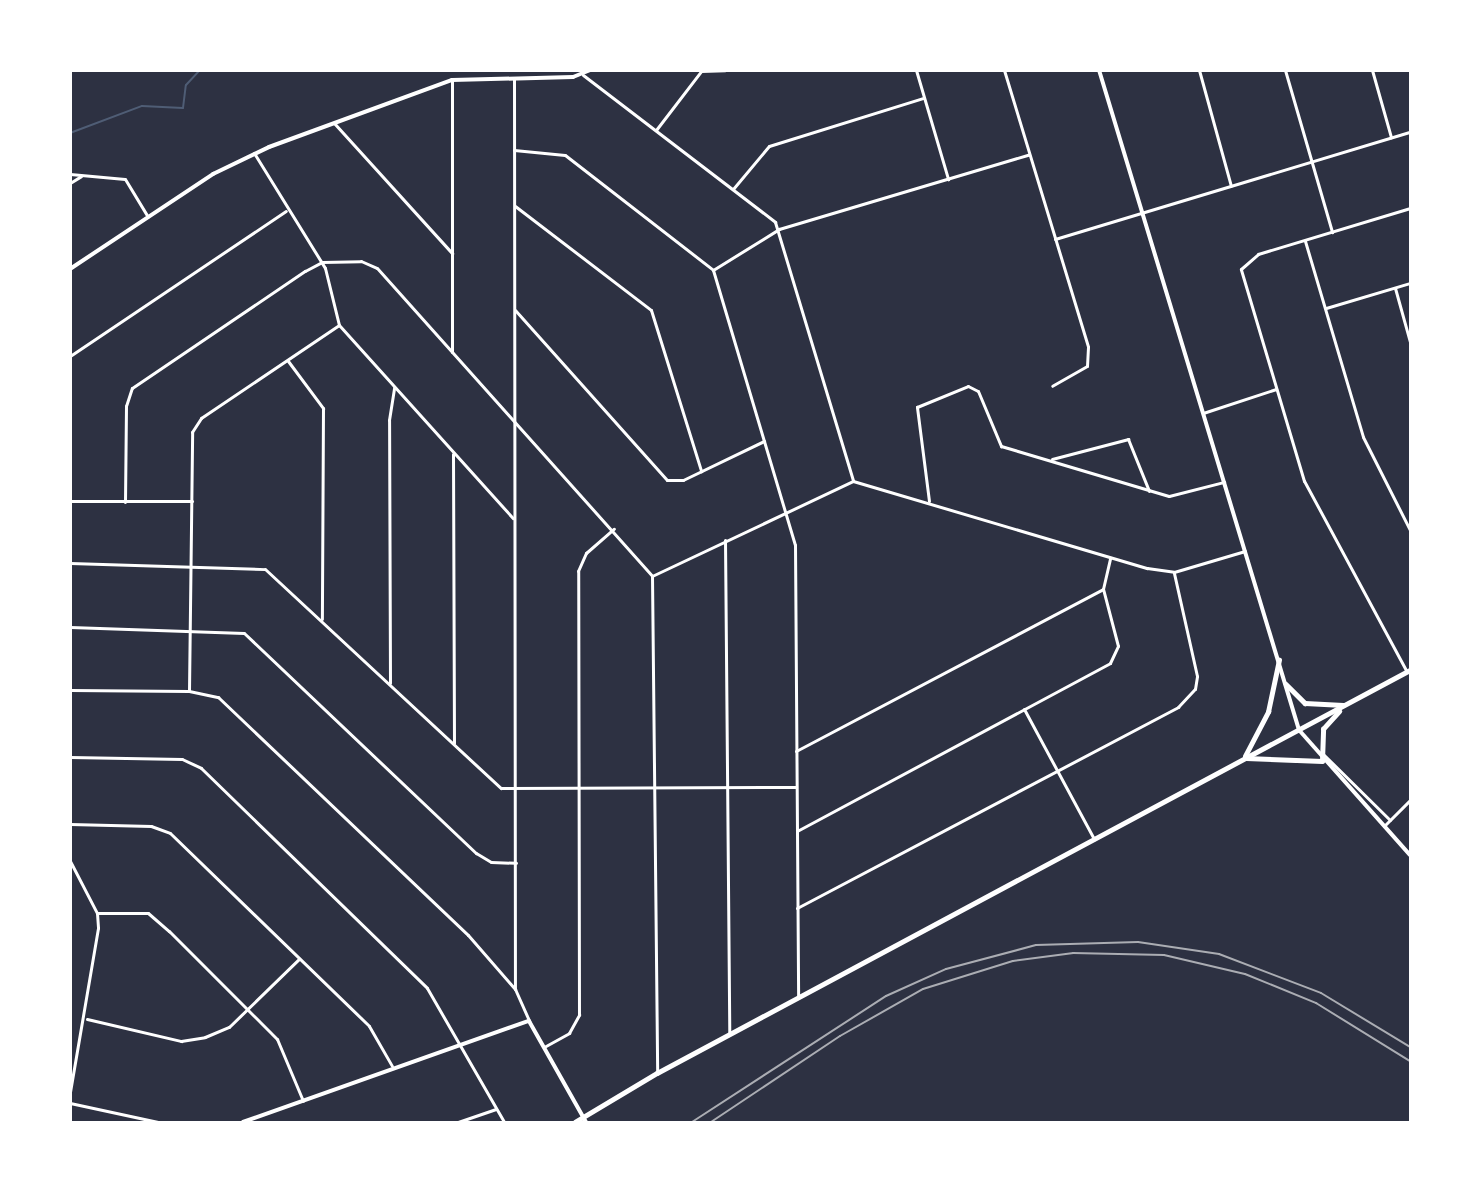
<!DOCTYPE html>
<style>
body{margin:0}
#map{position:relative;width:1481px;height:1193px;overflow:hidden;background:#2d3142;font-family:"Golos Text",sans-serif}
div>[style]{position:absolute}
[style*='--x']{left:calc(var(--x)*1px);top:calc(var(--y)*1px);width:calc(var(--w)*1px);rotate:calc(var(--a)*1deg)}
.stream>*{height:2px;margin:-1px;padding:0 1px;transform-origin:1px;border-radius:1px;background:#4f5d75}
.minor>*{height:3px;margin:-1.5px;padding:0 1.5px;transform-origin:1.5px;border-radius:1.5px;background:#fff}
.tertiary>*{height:4px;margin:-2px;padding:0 2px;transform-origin:2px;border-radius:2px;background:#fff}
.secondary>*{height:4.5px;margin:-2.25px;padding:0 2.25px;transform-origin:2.25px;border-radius:2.25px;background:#fff}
.rail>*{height:2px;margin:-1px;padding:0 1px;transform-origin:1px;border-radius:1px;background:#abadb3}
span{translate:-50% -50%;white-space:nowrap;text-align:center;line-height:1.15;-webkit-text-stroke:4.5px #fff;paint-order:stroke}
.frame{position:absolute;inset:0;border:72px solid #fff;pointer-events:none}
</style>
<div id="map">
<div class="stream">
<i style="--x:70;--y:133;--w:77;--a:-20.6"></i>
<i style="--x:142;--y:106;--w:41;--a:2.8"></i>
<i style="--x:183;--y:108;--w:23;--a:-83"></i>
<i style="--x:186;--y:85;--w:21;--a:-47"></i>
</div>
<div class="minor">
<i style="--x:916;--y:70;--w:114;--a:73.6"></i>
<i style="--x:1004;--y:70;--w:289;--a:73.1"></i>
<i style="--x:1088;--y:347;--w:19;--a:93"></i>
<i style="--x:1087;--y:366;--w:40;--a:150.3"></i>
<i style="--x:1199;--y:70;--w:120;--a:74.6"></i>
<i style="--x:1285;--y:70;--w:169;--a:73.8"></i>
<i style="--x:1372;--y:70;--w:70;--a:74.2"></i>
<i style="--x:701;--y:71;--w:24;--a:-2"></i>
<i style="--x:583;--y:75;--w:242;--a:37.4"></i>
<i style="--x:775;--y:222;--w:270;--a:73.2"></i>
<i style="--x:514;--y:78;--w:911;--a:89.94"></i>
<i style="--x:515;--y:989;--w:35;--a:66"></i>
<i style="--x:452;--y:80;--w:272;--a:90"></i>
<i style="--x:334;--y:123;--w:176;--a:47.8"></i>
<i style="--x:656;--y:130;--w:76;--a:-52.5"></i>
<i style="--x:514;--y:150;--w:51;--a:5.6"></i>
<i style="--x:565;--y:155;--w:187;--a:37.8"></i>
<i style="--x:713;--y:270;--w:287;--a:73.4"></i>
<i style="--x:795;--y:545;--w:453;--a:89.6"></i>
<i style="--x:254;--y:153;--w:135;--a:58.3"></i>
<i style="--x:325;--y:268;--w:59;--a:76.2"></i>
<i style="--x:339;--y:325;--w:260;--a:48"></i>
<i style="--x:70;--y:174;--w:55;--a:5.2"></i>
<i style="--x:125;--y:179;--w:44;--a:58.8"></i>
<i style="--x:70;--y:183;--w:13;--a:-32"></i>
<i style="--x:733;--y:189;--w:56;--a:-50.1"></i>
<i style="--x:769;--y:146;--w:161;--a:-17.3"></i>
<i style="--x:515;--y:206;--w:171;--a:37.4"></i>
<i style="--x:651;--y:310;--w:169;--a:72.7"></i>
<i style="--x:1055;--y:239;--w:371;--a:-16.8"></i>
<i style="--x:1305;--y:241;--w:204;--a:73.5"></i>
<i style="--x:1363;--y:437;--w:104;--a:63.2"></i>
<i style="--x:713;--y:270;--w:78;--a:-31.8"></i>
<i style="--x:779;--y:229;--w:260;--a:-16.6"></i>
<i style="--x:1395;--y:288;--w:56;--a:74.5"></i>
<i style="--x:1326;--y:308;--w:88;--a:-16.6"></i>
<i style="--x:515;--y:310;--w:228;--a:48.2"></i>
<i style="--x:667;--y:480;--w:16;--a:0"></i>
<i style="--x:683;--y:480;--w:90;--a:-25.7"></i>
<i style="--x:70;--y:356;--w:260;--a:-33.9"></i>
<i style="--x:288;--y:361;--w:59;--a:53.3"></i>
<i style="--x:323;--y:408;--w:211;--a:90.3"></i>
<i style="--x:1203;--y:413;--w:77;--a:-18.2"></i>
<i style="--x:453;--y:454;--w:289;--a:89.8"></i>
<i style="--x:1052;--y:459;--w:79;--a:-14.7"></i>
<i style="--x:1128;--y:439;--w:56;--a:68"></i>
<i style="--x:70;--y:501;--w:122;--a:0"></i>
<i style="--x:929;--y:501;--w:95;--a:-97.3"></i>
<i style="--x:917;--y:407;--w:55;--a:-22.4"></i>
<i style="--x:968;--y:386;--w:11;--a:27"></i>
<i style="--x:978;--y:391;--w:60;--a:67.3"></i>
<i style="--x:1001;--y:446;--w:175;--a:16.6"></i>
<i style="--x:1169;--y:496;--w:57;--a:-14.3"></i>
<i style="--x:125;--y:502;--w:96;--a:-89.4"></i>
<i style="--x:126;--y:406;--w:19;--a:-72"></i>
<i style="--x:132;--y:388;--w:209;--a:-34.1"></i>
<i style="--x:305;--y:271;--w:19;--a:-28"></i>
<i style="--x:322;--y:262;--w:39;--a:-1"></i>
<i style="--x:361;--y:261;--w:17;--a:24"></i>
<i style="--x:377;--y:268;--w:413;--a:48.2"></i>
<i style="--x:725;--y:540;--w:493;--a:89.5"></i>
<i style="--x:70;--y:563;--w:195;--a:1.8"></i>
<i style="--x:265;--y:569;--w:322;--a:42.9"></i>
<i style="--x:501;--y:788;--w:295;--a:-0.2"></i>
<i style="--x:652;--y:576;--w:222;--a:-25.3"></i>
<i style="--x:853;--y:481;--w:307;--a:16.5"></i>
<i style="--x:1147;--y:568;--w:27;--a:8"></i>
<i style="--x:1174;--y:572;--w:74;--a:-16.5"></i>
<i style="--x:652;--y:576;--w:496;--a:89.4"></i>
<i style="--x:70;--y:627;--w:174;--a:2"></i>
<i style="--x:244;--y:633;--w:320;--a:43.5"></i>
<i style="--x:476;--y:853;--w:17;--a:31"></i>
<i style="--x:491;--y:862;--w:25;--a:2"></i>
<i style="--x:1407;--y:672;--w:217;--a:-118.3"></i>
<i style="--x:1304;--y:481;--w:221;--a:-106.6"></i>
<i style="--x:1241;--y:269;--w:23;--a:-41"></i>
<i style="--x:1258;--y:254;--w:159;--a:-16.8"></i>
<i style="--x:390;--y:683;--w:263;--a:-90.2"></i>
<i style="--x:389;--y:420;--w:33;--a:-81"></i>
<i style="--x:70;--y:690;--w:119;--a:0.5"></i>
<i style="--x:189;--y:691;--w:30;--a:12"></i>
<i style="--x:218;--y:697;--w:345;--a:43.6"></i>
<i style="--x:468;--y:935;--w:72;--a:49"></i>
<i style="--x:189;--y:691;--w:259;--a:-89.3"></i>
<i style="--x:192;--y:432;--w:17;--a:-57"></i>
<i style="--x:201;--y:418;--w:166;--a:-34"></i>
<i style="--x:1024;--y:709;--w:148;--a:61.7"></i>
<i style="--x:796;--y:751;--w:347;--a:-27.8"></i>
<i style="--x:1323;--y:754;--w:94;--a:44.6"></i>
<i style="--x:70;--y:757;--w:112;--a:1"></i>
<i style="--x:182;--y:759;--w:21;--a:25"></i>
<i style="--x:201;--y:768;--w:315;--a:44.2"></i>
<i style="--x:427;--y:988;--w:155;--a:60.1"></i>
<i style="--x:70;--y:824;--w:81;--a:1.4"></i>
<i style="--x:151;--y:826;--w:20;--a:20"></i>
<i style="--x:170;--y:833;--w:277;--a:44.1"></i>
<i style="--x:369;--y:1026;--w:46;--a:60.1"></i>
<i style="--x:1384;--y:826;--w:37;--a:-45"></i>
<i style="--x:797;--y:831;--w:355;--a:-28.2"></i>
<i style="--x:1110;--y:663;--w:19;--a:-65"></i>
<i style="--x:1118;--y:646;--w:59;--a:-104.7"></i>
<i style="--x:1103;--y:589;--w:32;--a:-77"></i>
<i style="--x:70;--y:861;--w:59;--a:62.6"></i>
<i style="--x:97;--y:913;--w:15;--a:86"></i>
<i style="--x:98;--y:928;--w:166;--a:99.7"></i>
<i style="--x:797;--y:908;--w:431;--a:-27.8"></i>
<i style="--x:1178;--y:707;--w:25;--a:-47"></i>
<i style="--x:1195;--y:689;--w:13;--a:-81"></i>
<i style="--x:1197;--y:676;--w:106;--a:-102.6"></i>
<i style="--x:97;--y:913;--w:51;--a:0"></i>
<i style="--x:148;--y:913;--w:28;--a:41"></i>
<i style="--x:169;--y:931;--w:153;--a:45"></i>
<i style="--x:277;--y:1039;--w:67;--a:67.2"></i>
<i style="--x:87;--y:1019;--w:97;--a:13.2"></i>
<i style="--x:181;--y:1041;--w:24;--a:-9"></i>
<i style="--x:205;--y:1037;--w:26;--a:-23"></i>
<i style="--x:229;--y:1027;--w:98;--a:-44.2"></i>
<i style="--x:544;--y:1047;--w:29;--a:-29"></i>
<i style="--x:569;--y:1033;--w:21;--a:-61"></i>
<i style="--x:579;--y:1015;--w:444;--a:-90.1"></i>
<i style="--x:578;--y:571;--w:20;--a:-66"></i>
<i style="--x:586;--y:553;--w:37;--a:-41"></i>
<i style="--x:70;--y:1103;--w:90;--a:12.2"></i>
<i style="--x:458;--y:1122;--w:40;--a:-18.9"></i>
</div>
<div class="tertiary">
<i style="--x:1099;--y:70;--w:690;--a:73.14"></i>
<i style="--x:1299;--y:730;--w:167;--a:48.4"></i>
<i style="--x:70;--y:269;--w:172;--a:-33.6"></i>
<i style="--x:213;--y:174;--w:62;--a:-25.7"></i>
<i style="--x:269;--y:147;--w:195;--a:-20.1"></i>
<i style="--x:452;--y:80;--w:121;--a:-1.4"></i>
<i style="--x:573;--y:77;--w:18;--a:-22"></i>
<i style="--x:243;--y:1122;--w:303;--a:-19.5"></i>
<i style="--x:529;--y:1021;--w:116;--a:60.6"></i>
</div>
<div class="secondary">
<i style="--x:1286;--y:684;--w:27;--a:45"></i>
<i style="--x:1305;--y:703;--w:38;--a:3"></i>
<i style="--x:1245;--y:756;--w:50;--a:-62.4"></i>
<i style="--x:1268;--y:712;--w:53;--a:-78.1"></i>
<i style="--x:1246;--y:758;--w:76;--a:2.3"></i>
<i style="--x:1322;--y:761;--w:32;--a:-88"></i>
<i style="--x:1323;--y:729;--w:24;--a:-48"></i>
<i style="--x:575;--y:1122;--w:96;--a:-30.9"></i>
<i style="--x:657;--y:1073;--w:854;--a:-28.16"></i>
</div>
<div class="rail">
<i style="--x:692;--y:1122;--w:231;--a:-33"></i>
<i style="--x:886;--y:996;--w:66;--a:-24.2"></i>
<i style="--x:946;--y:969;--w:93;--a:-14.9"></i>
<i style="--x:1036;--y:945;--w:102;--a:-1.7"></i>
<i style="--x:1138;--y:942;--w:82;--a:8.4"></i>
<i style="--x:1219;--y:954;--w:109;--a:20.9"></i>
<i style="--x:1321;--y:993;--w:104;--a:31.2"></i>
<i style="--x:711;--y:1122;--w:155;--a:-33.7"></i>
<i style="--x:840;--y:1036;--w:95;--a:-29.5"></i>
<i style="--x:923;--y:989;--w:94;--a:-17.3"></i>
<i style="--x:1013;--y:961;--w:61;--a:-7.6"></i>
<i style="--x:1073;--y:953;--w:91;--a:1.3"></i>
<i style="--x:1164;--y:955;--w:83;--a:13.2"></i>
<i style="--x:1245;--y:974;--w:77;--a:22.2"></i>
<i style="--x:1316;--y:1003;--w:110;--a:31.7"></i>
</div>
<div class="frame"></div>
</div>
